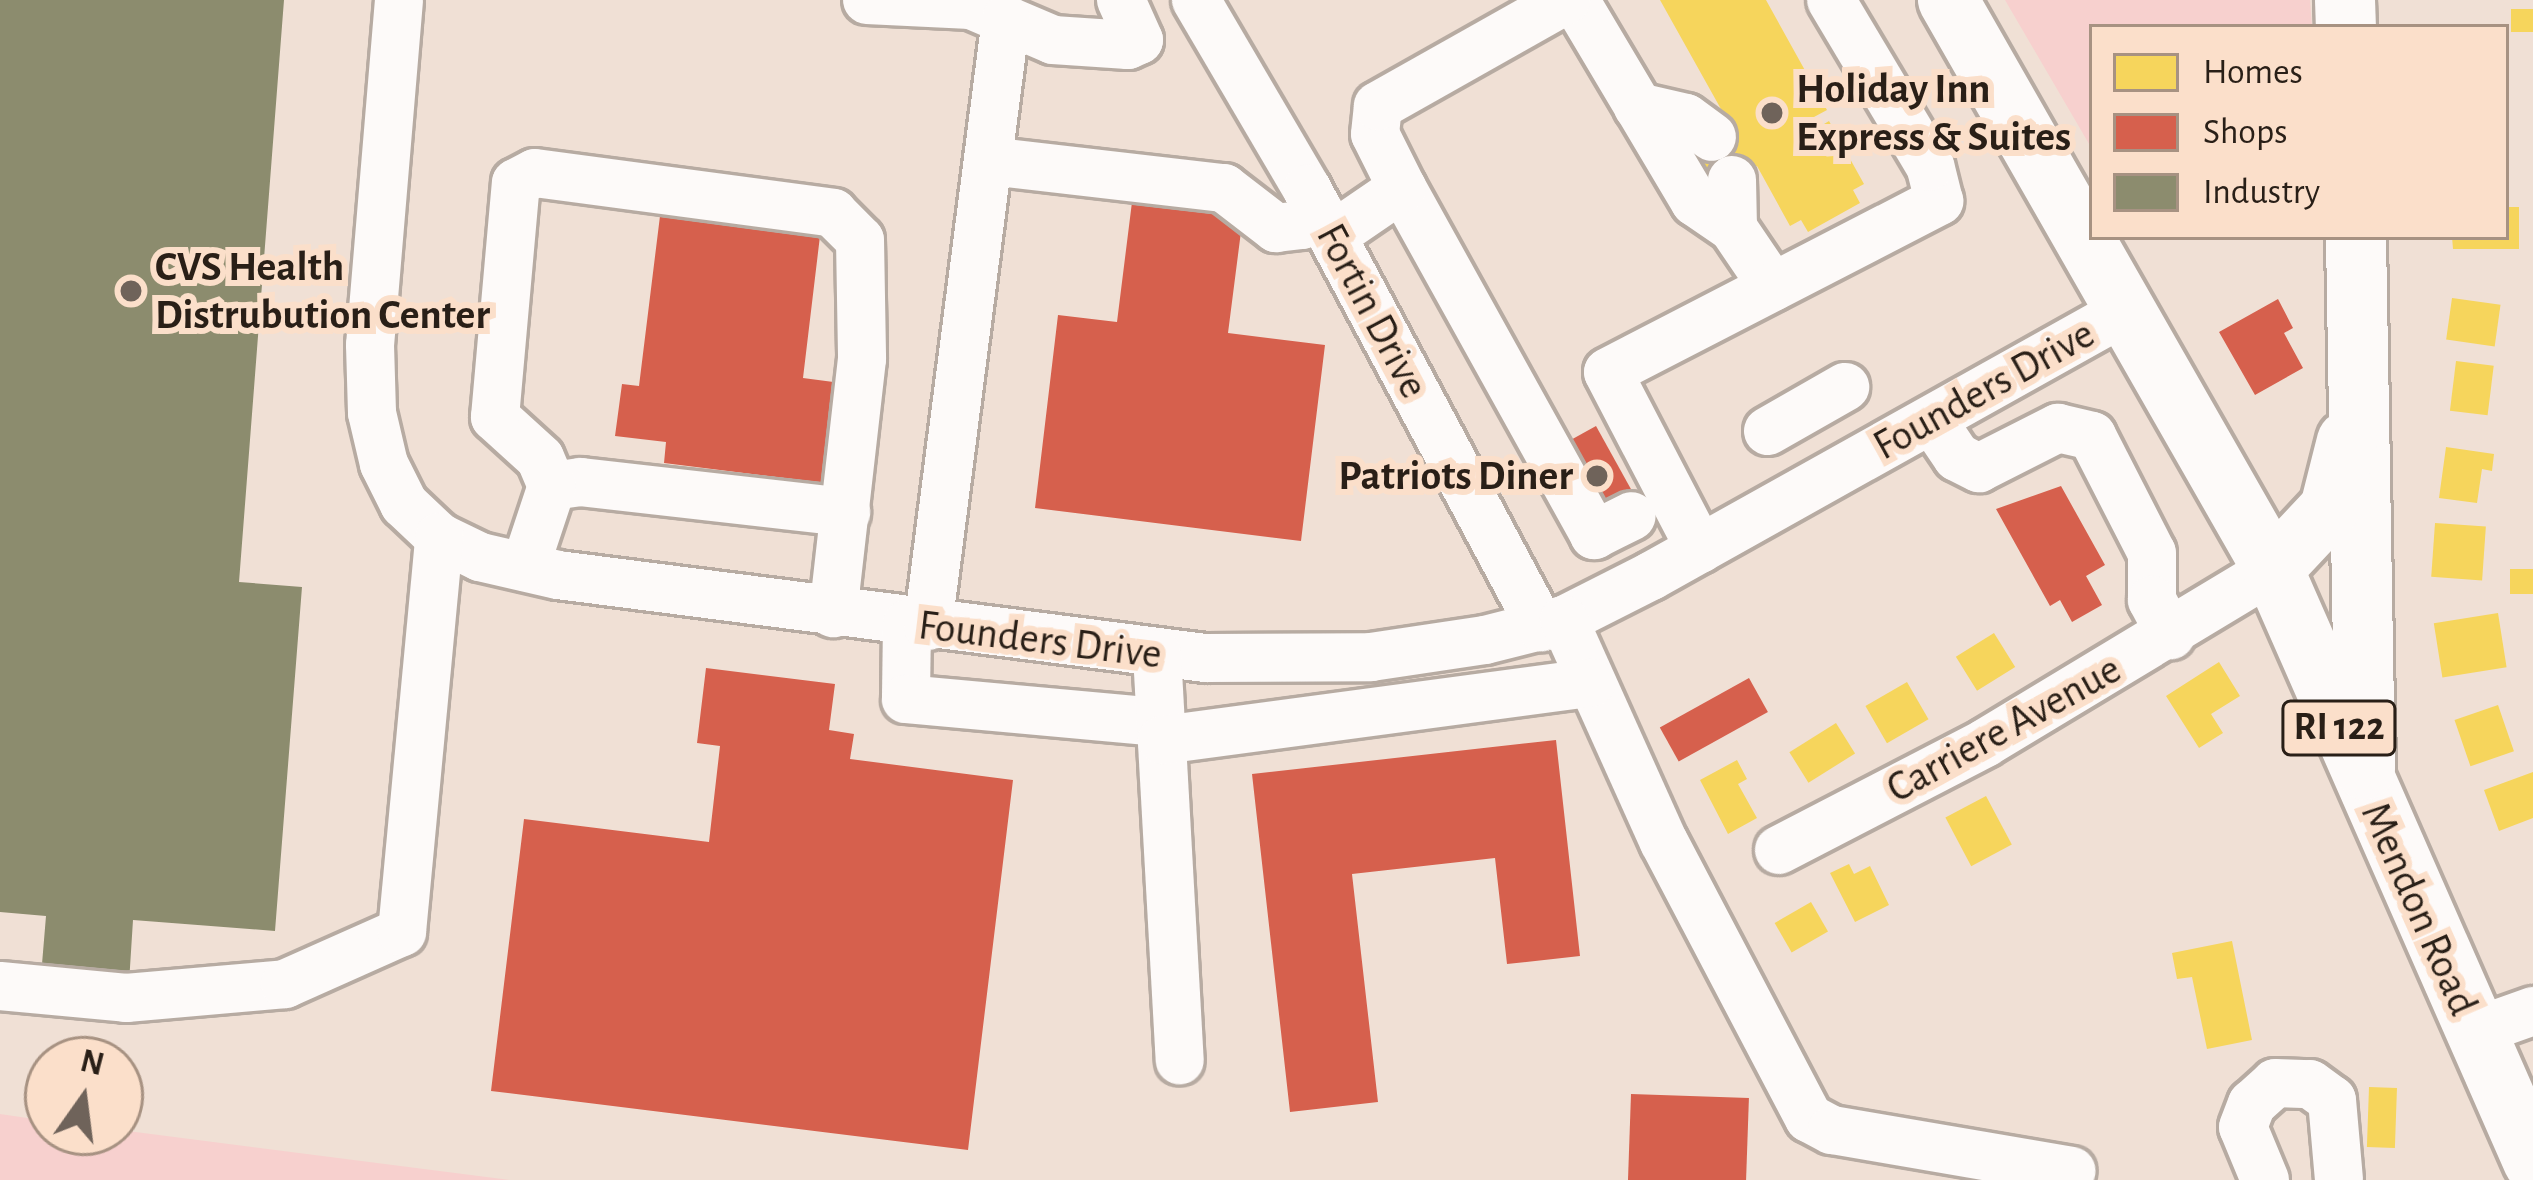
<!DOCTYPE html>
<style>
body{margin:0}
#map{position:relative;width:2533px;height:1180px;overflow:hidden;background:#f0e0d5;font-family:"Alegreya Sans",sans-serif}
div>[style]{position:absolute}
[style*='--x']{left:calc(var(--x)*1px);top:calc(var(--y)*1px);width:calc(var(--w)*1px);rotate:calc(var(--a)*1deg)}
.green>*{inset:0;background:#f7d0ce}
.homes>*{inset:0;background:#f6d55c;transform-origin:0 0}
.shops>*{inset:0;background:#d6604d;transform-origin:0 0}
.industry>*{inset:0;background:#8c8c6e}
.roads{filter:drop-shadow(3px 0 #b7aba2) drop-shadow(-3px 0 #b7aba2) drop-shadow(0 3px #b7aba2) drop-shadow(0 -3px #b7aba2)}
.minor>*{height:48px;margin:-24px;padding:0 24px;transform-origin:24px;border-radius:24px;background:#fdfaf9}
.major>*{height:60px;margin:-30px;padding:0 30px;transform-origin:30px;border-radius:30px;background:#fdfaf9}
.dots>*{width:33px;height:33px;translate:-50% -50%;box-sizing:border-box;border:6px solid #fbdfca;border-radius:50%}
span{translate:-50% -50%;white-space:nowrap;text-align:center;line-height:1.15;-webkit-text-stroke:12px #fbdfca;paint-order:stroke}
.shield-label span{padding:3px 9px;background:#fbdfca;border:3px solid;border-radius:9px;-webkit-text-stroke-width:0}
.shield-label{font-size:39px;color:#291f17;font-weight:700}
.poi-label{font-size:42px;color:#291f17;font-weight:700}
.left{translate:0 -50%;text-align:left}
.right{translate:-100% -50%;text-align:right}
.street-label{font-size:42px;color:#291f17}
.legend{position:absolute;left:2089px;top:24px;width:420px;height:216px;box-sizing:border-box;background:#fbdfca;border:3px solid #a79282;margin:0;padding:15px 21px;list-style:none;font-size:36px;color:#291f17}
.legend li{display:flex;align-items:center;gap:24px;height:60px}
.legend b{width:60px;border:3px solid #a79282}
.north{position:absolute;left:24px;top:1036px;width:120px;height:120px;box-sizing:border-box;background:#fbdfca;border:3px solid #a79282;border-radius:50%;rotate:14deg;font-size:33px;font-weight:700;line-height:48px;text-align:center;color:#291f17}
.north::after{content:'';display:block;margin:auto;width:42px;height:54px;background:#6f635a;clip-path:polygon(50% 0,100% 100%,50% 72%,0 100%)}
</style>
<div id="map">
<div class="green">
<i style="clip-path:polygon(2005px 0,2310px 0,2312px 27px,2092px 27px,2092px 149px)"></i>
<i style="clip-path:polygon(0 1114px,48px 1121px,48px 1132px,120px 1130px,510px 1180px,0 1180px)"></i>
</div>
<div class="homes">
<i style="clip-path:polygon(1660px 0,1766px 0,1827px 110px,1814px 117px,1819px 127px,1829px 121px,1864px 184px,1853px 190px,1860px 203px,1808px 232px,1801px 220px,1790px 226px,1757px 166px,1709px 193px,1686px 152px,1731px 127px)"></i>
<i style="left:2511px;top:9px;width:22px;height:23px"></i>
<i style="clip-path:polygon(2506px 207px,2519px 207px,2519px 249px,2453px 249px,2452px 237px,2506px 237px)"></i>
<i style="left:2452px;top:298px;width:49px;height:42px;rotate:8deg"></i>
<i style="left:2456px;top:361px;width:38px;height:50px;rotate:7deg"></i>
<i style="clip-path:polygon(2446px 447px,2494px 454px,2492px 471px,2482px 469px,2477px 503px,2439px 498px)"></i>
<i style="left:2435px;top:523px;width:51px;height:54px;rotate:4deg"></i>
<i style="left:2533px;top:569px;width:25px;height:23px;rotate:90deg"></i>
<i style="left:2498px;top:613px;width:55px;height:65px;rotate:81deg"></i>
<i style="left:1994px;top:633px;width:40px;height:45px;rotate:58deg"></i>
<i style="clip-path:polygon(2219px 662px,2240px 696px,2211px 714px,2223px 733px,2199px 748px,2166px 696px)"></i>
<i style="left:1907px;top:682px;width:43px;height:48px;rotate:60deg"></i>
<i style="left:2498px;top:705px;width:49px;height:46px;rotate:71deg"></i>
<i style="left:1836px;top:723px;width:36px;height:55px;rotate:58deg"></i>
<i style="clip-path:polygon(1737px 760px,1747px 779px,1738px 784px,1757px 818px,1728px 834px,1700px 780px)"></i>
<i style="clip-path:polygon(2533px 772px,2533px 818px,2499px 831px,2484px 790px)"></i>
<i style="left:1986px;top:796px;width:55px;height:46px;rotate:62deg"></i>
<i style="clip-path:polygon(1849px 864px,1854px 874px,1870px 866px,1889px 905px,1855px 922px,1830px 873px)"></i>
<i style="left:1811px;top:902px;width:34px;height:42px;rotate:60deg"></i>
<i style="clip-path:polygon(2232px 941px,2252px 1040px,2207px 1049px,2192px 977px,2177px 979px,2172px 953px)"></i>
<i style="left:2369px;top:1087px;width:28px;height:60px;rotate:2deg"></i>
</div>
<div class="shops">
<i style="clip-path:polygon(1132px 202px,1243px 216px,1228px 333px,1325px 345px,1301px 541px,1035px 508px,1058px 315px,1117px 322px)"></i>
<i style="clip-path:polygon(660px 216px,820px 236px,803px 378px,841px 383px,825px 483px,664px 463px,666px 442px,615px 436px,622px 384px,639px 386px)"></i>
<i style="clip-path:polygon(2278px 299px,2293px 328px,2284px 333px,2303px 368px,2255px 395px,2219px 332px)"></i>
<i style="left:1596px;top:426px;width:88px;height:46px;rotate:61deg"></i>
<i style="clip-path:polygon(2061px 486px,2105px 565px,2086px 576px,2102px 605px,2072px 622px,2060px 600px,2050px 606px,1996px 509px)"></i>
<i style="clip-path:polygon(706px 668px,835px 684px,829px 730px,854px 734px,850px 759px,1013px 780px,968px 1150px,491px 1091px,524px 819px,709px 842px,720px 746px,697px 743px)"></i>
<i style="left:1749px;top:678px;width:39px;height:102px;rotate:61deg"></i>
<i style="clip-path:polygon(1556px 740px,1580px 956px,1507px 964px,1495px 858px,1352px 874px,1378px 1102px,1290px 1112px,1252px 774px)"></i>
<i style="left:1631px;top:1094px;width:118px;height:86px;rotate:2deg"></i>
</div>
<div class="industry">
<i style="clip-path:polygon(0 0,284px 0,239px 582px,302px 587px,275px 931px,133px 920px,129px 983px,41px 976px,46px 916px,0 912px)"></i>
</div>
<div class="roads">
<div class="minor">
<i style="--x:399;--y:0;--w:346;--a:94.8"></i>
<i style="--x:370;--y:345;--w:68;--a:88.3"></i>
<i style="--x:372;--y:413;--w:52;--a:76.8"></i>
<i style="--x:384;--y:464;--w:45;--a:63.4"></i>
<i style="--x:404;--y:504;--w:48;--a:43.3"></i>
<i style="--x:439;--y:537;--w:46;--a:26"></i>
<i style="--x:480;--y:557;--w:80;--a:13"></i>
<i style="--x:558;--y:575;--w:652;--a:7.31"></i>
<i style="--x:1205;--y:658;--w:166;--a:-0.3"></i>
<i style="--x:1371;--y:657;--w:115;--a:-8.5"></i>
<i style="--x:1485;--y:640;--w:81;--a:-14.2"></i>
<i style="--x:1564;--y:620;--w:97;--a:-26.8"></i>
<i style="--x:1651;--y:576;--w:545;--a:-29.2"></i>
<i style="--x:867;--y:0;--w:104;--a:2.8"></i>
<i style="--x:971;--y:5;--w:89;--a:23.1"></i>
<i style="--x:1053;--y:40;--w:75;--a:3.8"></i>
<i style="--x:1128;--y:45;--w:12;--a:-24"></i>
<i style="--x:1139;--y:40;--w:44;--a:-114.2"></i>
<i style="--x:1196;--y:0;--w:219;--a:59.6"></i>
<i style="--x:1307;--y:189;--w:497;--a:61.9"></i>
<i style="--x:1575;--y:0;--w:235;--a:59.3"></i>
<i style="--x:1695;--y:202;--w:46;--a:34.4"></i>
<i style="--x:1733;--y:228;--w:71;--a:55.9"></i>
<i style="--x:1638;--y:107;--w:49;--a:12.9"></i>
<i style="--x:1686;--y:118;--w:32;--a:36"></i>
<i style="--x:989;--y:161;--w:237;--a:6.6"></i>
<i style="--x:1224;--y:188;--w:66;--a:37.6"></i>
<i style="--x:1276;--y:228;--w:26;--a:-7"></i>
<i style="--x:1302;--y:225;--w:22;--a:-39"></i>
<i style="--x:1732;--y:180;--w:48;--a:88.8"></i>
<i style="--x:1402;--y:188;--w:397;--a:61"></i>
<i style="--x:1594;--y:535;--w:42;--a:-26.6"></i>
<i style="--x:1332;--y:236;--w:85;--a:-34.4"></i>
<i style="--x:1402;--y:188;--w:60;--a:-116.6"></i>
<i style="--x:1375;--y:134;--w:28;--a:-84"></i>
<i style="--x:1378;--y:106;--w:216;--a:-29.4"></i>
<i style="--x:1932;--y:420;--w:45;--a:56"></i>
<i style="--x:1957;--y:457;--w:25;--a:27"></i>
<i style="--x:1979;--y:468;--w:89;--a:-26.9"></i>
<i style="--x:2058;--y:428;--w:35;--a:13"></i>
<i style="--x:2092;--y:436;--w:131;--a:62.9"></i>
<i style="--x:2152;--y:553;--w:47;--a:90"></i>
<i style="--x:2152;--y:600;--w:40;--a:62"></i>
<i style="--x:1768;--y:431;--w:89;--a:-29.7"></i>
<i style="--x:552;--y:486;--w:29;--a:-8"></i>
<i style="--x:581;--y:482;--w:267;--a:6.5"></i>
<i style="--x:1700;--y:549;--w:199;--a:-117.5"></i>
<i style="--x:1608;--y:372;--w:373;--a:-27.3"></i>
<i style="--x:1939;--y:201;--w:36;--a:-104"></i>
<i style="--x:1930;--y:166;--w:193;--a:-120.8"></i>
<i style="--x:525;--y:567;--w:85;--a:-71.6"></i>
<i style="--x:552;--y:486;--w:30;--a:-113"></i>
<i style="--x:540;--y:458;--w:61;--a:-137.7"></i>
<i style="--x:495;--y:417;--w:235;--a:-84.9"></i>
<i style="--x:516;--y:183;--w:21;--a:-28"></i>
<i style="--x:535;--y:173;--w:301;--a:7.6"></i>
<i style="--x:833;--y:213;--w:38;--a:45"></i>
<i style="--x:860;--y:240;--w:119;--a:89"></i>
<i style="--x:862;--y:359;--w:256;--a:96.5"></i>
<i style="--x:1564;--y:620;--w:243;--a:65.8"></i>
<i style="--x:1664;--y:842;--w:312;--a:62.3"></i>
<i style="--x:1809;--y:1118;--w:26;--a:28"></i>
<i style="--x:1832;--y:1130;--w:243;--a:9.7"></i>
<i style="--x:907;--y:624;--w:75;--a:90.8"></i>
<i style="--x:906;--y:699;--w:255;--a:5.2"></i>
<i style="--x:928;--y:626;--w:612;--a:-82.68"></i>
<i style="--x:1157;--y:654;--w:407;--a:86.8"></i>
<i style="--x:1162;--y:740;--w:433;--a:-7.6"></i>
<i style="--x:1779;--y:850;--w:232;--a:-27.4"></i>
<i style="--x:1985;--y:743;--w:336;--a:-31.1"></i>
<i style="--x:0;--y:986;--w:127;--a:5.4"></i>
<i style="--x:126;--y:998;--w:160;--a:-5"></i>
<i style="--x:285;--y:984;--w:128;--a:-24"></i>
<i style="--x:402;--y:932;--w:397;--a:-84.6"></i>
<i style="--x:2474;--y:1032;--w:63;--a:-19.6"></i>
<i style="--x:2265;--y:1180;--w:57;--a:-112.5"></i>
<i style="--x:2243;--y:1127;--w:25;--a:-69"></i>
<i style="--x:2252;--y:1104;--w:31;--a:-42"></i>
<i style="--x:2275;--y:1083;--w:35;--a:2"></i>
<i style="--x:2310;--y:1084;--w:27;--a:36"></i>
<i style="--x:2332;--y:1100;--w:80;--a:85"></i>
</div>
<div class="major">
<i style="--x:1948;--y:0;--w:655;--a:60.27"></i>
<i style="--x:2273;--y:569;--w:647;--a:66.29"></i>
<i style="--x:2345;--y:0;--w:27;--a:88"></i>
<i style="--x:2356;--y:237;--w:533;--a:89.03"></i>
<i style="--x:2273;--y:569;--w:83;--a:-46.9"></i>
<i style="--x:2330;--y:508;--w:69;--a:-75.8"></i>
</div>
</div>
<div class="dots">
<i style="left:1772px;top:113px;background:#6f635a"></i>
<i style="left:131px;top:291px;background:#6f635a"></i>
<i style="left:1597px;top:476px;background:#6f635a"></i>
</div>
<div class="shield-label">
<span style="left:2339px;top:728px">RI 122</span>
</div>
<div class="poi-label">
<span class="left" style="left:1796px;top:113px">Holiday Inn<br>Express &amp; Suites</span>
<span class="left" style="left:155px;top:291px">CVS Health<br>Distrubution Center</span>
<span class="right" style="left:1573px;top:476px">Patriots Diner</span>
</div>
<div class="street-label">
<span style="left:1372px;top:311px;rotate:62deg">Fortin Drive</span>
<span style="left:1984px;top:390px;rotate:-29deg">Founders Drive</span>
<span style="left:1040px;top:640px;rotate:7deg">Founders Drive</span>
<span style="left:2004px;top:729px;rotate:-29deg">Carriere Avenue</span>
<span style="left:2419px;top:909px;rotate:66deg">Mendon Road</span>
</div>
<ul class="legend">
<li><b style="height:33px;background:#f6d55c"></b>Homes</li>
<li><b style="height:33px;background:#d6604d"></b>Shops</li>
<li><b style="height:33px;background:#8c8c6e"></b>Industry</li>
</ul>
<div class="north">N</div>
</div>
